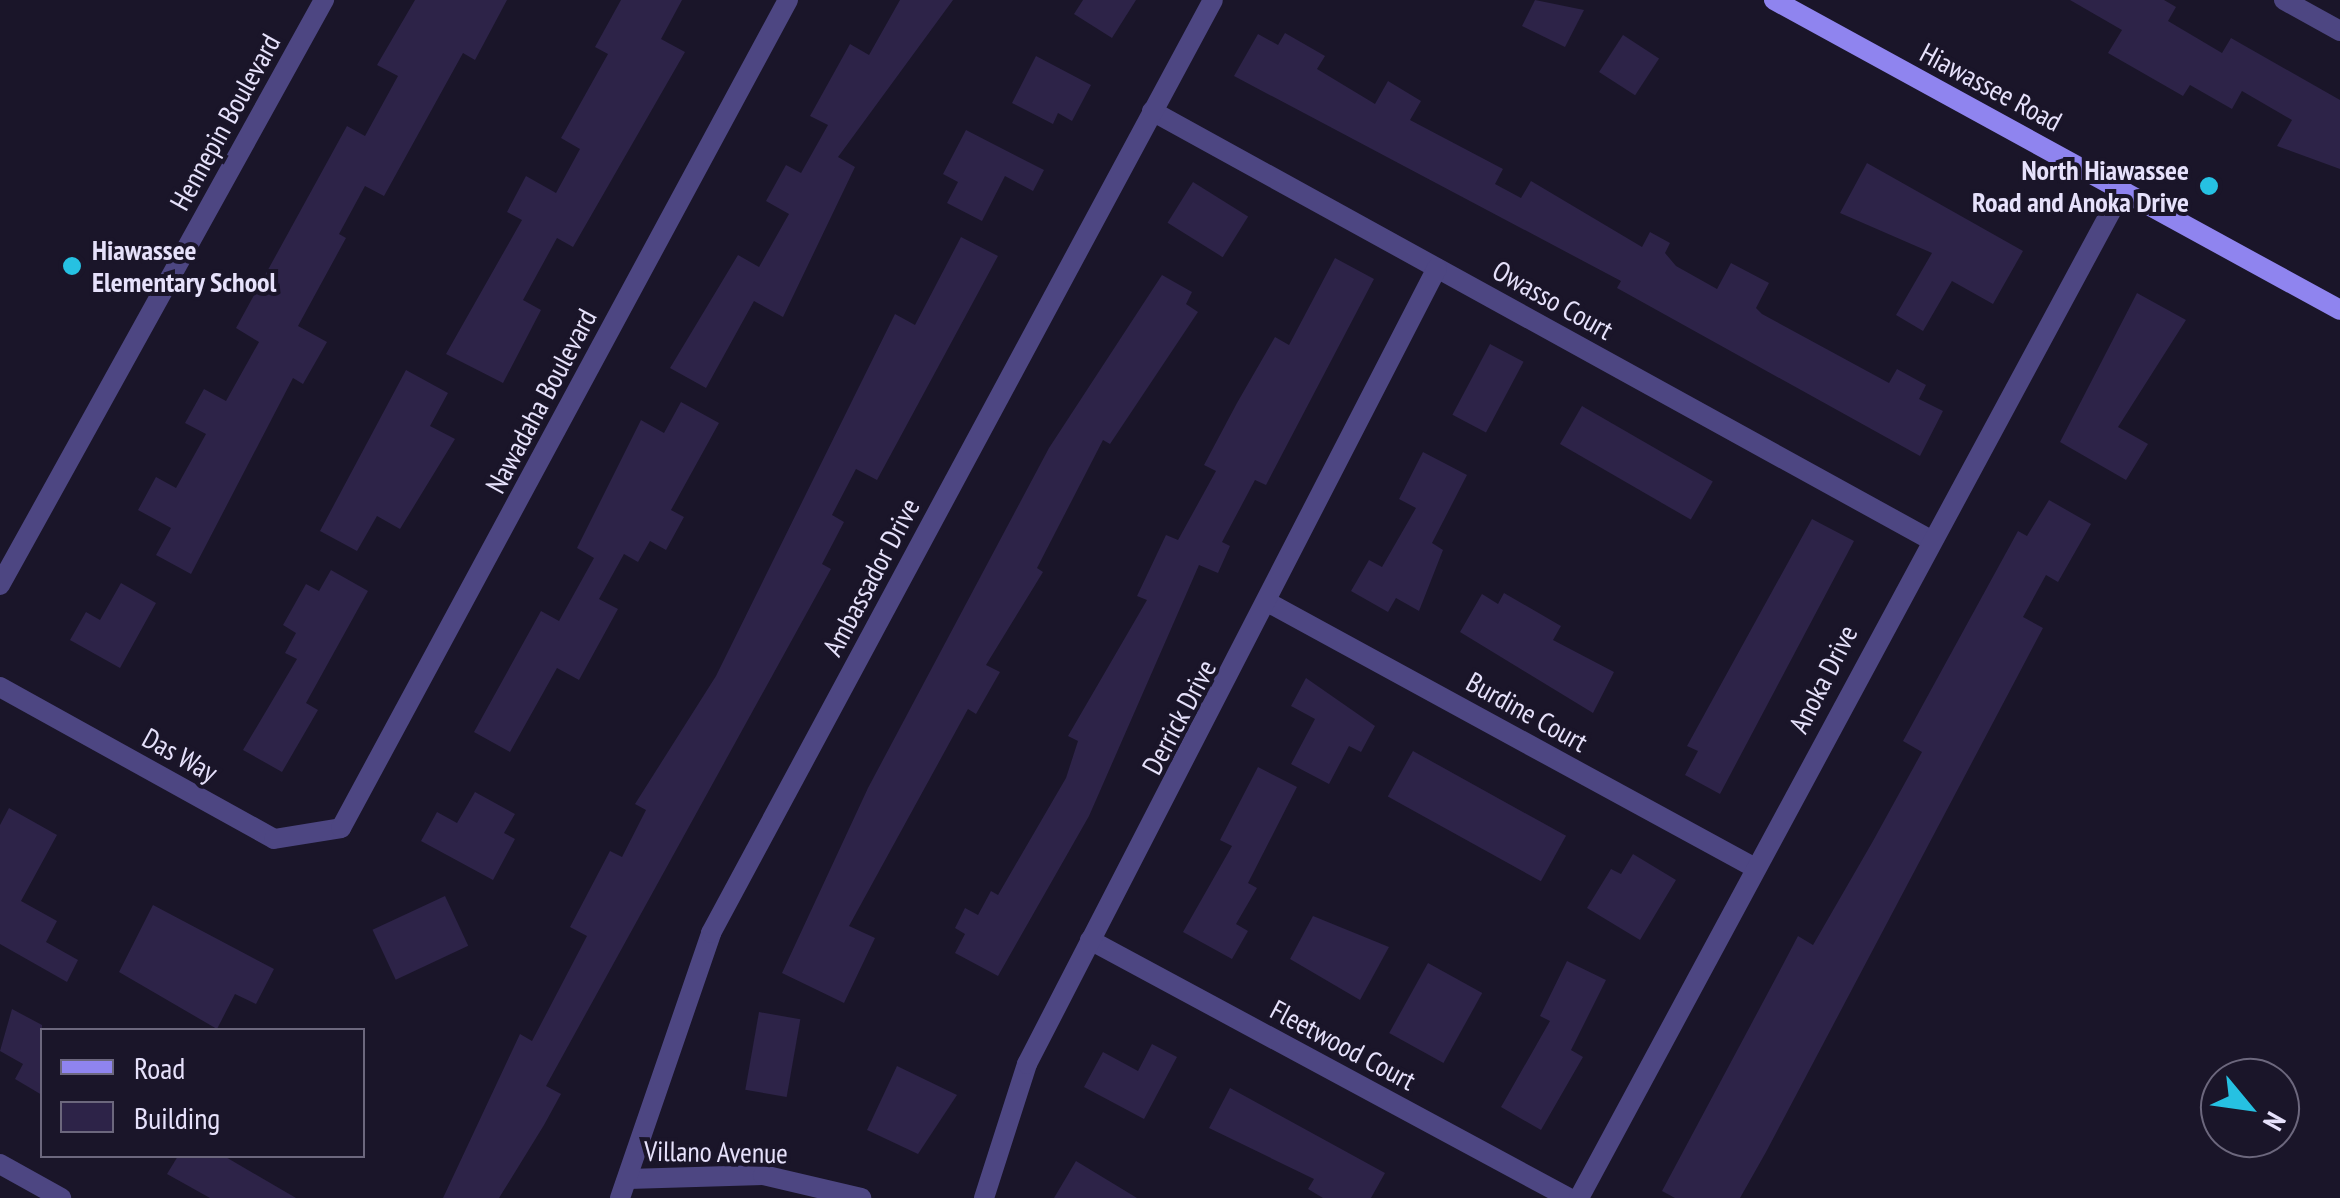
<!DOCTYPE html>
<style>
body{margin:0}
#map{position:relative;width:2340px;height:1198px;overflow:hidden;background:#1a1529;font-family:"PT Sans Narrow",sans-serif}
div>[style]{position:absolute}
[style*='--x']{left:calc(var(--x)*1px);top:calc(var(--y)*1px);width:calc(var(--w)*1px);rotate:calc(var(--a)*1deg)}
.building>*{inset:0;background:#2d2348;transform-origin:0 0}
.street>*{height:20px;margin:-10px;padding:0 10px;transform-origin:10px;border-radius:10px;background:#4d4682}
.secondary>*{height:20px;margin:-10px;padding:0 10px;transform-origin:10px;border-radius:10px;background:#8f84ef}
.dots>*{width:28px;height:28px;translate:-50% -50%;box-sizing:border-box;border:5px solid #1a1529;border-radius:50%}
span{translate:-50% -50%;white-space:nowrap;text-align:center;line-height:1.15;-webkit-text-stroke:8px #1a1529;paint-order:stroke}
.street-label{font-size:28px;color:#e6e1fb}
.poi-label{font-size:28px;color:#e6e1fb;font-weight:700}
.right{translate:-100% -50%;text-align:right}
.left{translate:0 -50%;text-align:left}
.legend{position:absolute;left:40px;top:1028px;width:325px;height:130px;box-sizing:border-box;background:#1a1529;border:2px solid #6c677d;margin:0;padding:12px 18px;list-style:none;font-size:30px;color:#e6e1fb}
.legend li{display:flex;align-items:center;gap:20px;height:50px}
.legend b{width:50px;border:2px solid #6c677d}
.north{position:absolute;left:2200px;top:1058px;width:100px;height:100px;box-sizing:border-box;background:#1a1529;border:2px solid #6c677d;border-radius:50%;rotate:119deg;font-size:28px;font-weight:700;line-height:40px;text-align:center;color:#e6e1fb}
.north::after{content:'';display:block;margin:auto;width:35px;height:45px;background:#26c1e2;clip-path:polygon(50% 0,100% 100%,50% 72%,0 100%)}
</style>
<div id="map">
<div class="building">
<i style="clip-path:polygon(415px 0,507px 0,475px 60px,463px 53px,384px 196px,365px 186px,339px 234px,346px 238px,298px 326px,327px 342px,303px 384px,293px 378px,191px 574px,156px 555px,171px 528px,138px 510px,156px 477px,176px 488px,206px 434px,185px 423px,204px 389px,226px 401px,259px 342px,236px 328px,347px 126px,365px 136px,398px 76px,377px 65px)"></i>
<i style="clip-path:polygon(621px 0,682px 0,661px 39px,685px 52px,573px 247px,557px 238px,523px 300px,541px 310px,503px 383px,446px 354px,522px 220px,507px 212px,526px 176px,556px 193px,580px 149px,561px 138px,608px 54px,595px 47px)"></i>
<i style="clip-path:polygon(900px 0,953px 0,838px 157px,855px 167px,783px 317px,754px 301px,706px 388px,670px 368px,738px 255px,759px 267px,789px 214px,766px 201px,786px 165px,801px 173px,828px 125px,810px 116px,850px 44px,869px 55px)"></i>
<i style="clip-path:polygon(1083px 0,1136px 0,1112px 38px,1074px 14px)"></i>
<i style="clip-path:polygon(1535px 0,1584px 10px,1565px 47px,1522px 26px)"></i>
<i style="clip-path:polygon(2070px 0,2164px 0,2176px 7px,2168px 21px,2222px 53px,2231px 38px,2340px 100px,2340px 169px,2277px 146px,2292px 120px,2242px 91px,2232px 109px,2190px 85px,2183px 96px,2108px 53px,2122px 30px)"></i>
<i style="clip-path:polygon(1285px 33px,1325px 56px,1317px 69px,1375px 104px,1388px 81px,1421px 101px,1410px 120px,1503px 169px,1495px 184px,1521px 198px,1531px 181px,1642px 247px,1650px 232px,1670px 243px,1665px 253px,1676px 266px,1717px 289px,1731px 263px,1769px 283px,1756px 308px,1762px 314px,1889px 383px,1897px 369px,1926px 385px,1919px 399px,1943px 411px,1920px 456px,1617px 288px,1621px 281px,1234px 76px,1258px 34px,1278px 45px)"></i>
<i style="left:1623px;top:35px;width:43px;height:44px;rotate:33deg"></i>
<i style="clip-path:polygon(1036px 56px,1091px 85px,1072px 121px,1058px 113px,1053px 124px,1012px 103px)"></i>
<i style="clip-path:polygon(966px 130px,1044px 170px,1033px 191px,1005px 176px,982px 221px,947px 203px,958px 182px,943px 174px)"></i>
<i style="clip-path:polygon(1867px 163px,2023px 251px,1993px 304px,1952px 281px,1923px 331px,1896px 315px,1932px 253px,1840px 213px)"></i>
<i style="left:1193px;top:182px;width:65px;height:48px;rotate:32deg"></i>
<i style="clip-path:polygon(961px 237px,998px 256px,877px 480px,856px 469px,832px 515px,844px 522px,822px 564px,831px 569px,546px 1086px,561px 1094px,544px 1125px,499px 1198px,443px 1198px,520px 1034px,532px 1041px,587px 936px,570px 927px,610px 851px,622px 857px,646px 810px,635px 804px,716px 676px,895px 314px,915px 325px)"></i>
<i style="clip-path:polygon(1335px 258px,1374px 279px,1266px 485px,1255px 480px,1222px 542px,1230px 546px,1218px 573px,1199px 565px,1089px 816px,998px 976px,955px 953px,965px 934px,955px 928px,965px 908px,978px 915px,991px 891px,998px 895px,1066px 778px,1078px 741px,1068px 736px,1147px 600px,1137px 596px,1166px 535px,1178px 540px,1216px 471px,1204px 465px,1237px 403px,1275px 337px,1289px 345px)"></i>
<i style="clip-path:polygon(1162px 275px,1192px 292px,1186px 304px,1198px 312px,1110px 444px,1103px 440px,1037px 568px,1043px 572px,986px 665px,1000px 672px,976px 714px,968px 709px,849px 926px,875px 938px,844px 1003px,782px 973px,868px 788px,1049px 448px)"></i>
<i style="clip-path:polygon(2137px 293px,2186px 320px,2118px 427px,2148px 444px,2126px 480px,2060px 442px)"></i>
<i style="left:1490px;top:344px;width:38px;height:80px;rotate:28deg"></i>
<i style="clip-path:polygon(406px 370px,448px 393px,430px 426px,455px 439px,400px 529px,377px 516px,357px 551px,320px 531px)"></i>
<i style="clip-path:polygon(681px 402px,719px 423px,671px 510px,684px 517px,666px 550px,650px 541px,638px 562px,624px 554px,599px 599px,618px 609px,579px 680px,557px 668px,510px 752px,474px 732px,541px 611px,559px 621px,594px 558px,577px 548px,641px 420px,664px 433px)"></i>
<i style="left:1582px;top:406px;width:151px;height:44px;rotate:30deg"></i>
<i style="clip-path:polygon(1423px 452px,1467px 475px,1432px 543px,1443px 550px,1419px 611px,1396px 598px,1388px 612px,1351px 591px,1369px 560px,1382px 567px,1416px 508px,1399px 499px)"></i>
<i style="clip-path:polygon(2049px 500px,2091px 524px,2058px 582px,2046px 575px,2023px 617px,2043px 628px,1766px 1152px,1740px 1198px,1675px 1198px,1662px 1191px,1778px 974px,1798px 936px,1813px 945px,1873px 841px,1922px 752px,1903px 741px,2018px 531px,2027px 536px)"></i>
<i style="clip-path:polygon(1812px 519px,1854px 541px,1720px 794px,1685px 775px,1698px 751px,1687px 746px)"></i>
<i style="clip-path:polygon(331px 570px,368px 591px,306px 703px,318px 710px,282px 772px,243px 750px,297px 659px,285px 653px,296px 633px,283px 625px,306px 584px,319px 591px)"></i>
<i style="clip-path:polygon(121px 583px,156px 603px,120px 668px,70px 640px,86px 612px,100px 620px)"></i>
<i style="clip-path:polygon(1504px 593px,1561px 626px,1553px 640px,1614px 672px,1593px 713px,1460px 632px,1482px 594px,1498px 604px)"></i>
<i style="clip-path:polygon(1306px 678px,1375px 726px,1361px 752px,1349px 746px,1329px 784px,1291px 764px,1315px 719px,1291px 706px)"></i>
<i style="left:1413px;top:751px;width:175px;height:52px;rotate:29deg"></i>
<i style="clip-path:polygon(1258px 767px,1297px 787px,1248px 883px,1257px 888px,1236px 924px,1248px 931px,1232px 959px,1183px 932px,1232px 846px,1220px 840px)"></i>
<i style="clip-path:polygon(475px 792px,515px 814px,504px 833px,515px 839px,493px 880px,421px 841px,437px 812px,457px 823px)"></i>
<i style="clip-path:polygon(9px 808px,57px 835px,21px 901px,57px 921px,46px 942px,78px 960px,67px 982px,0 944px,0 825px)"></i>
<i style="clip-path:polygon(1633px 854px,1676px 880px,1640px 940px,1587px 908px,1611px 869px,1621px 874px)"></i>
<i style="left:445px;top:896px;width:55px;height:80px;rotate:65deg"></i>
<i style="clip-path:polygon(153px 905px,274px 969px,256px 1004px,235px 994px,217px 1029px,119px 972px)"></i>
<i style="clip-path:polygon(1313px 916px,1389px 947px,1360px 1000px,1290px 959px)"></i>
<i style="clip-path:polygon(1567px 961px,1606px 980px,1571px 1050px,1583px 1057px,1541px 1130px,1501px 1107px,1550px 1021px,1540px 1016px)"></i>
<i style="left:1428px;top:963px;width:62px;height:80px;rotate:29deg"></i>
<i style="clip-path:polygon(12px 1009px,42px 1025px,42px 1095px,15px 1079px,23px 1064px,0 1051px)"></i>
<i style="left:759px;top:1012px;width:42px;height:79px;rotate:10deg"></i>
<i style="clip-path:polygon(1152px 1044px,1177px 1057px,1144px 1119px,1084px 1087px,1103px 1052px,1138px 1071px)"></i>
<i style="clip-path:polygon(897px 1066px,957px 1095px,918px 1154px,867px 1130px)"></i>
<i style="clip-path:polygon(1230px 1088px,1385px 1173px,1371px 1198px,1323px 1198px,1308px 1189px,1314px 1179px,1209px 1128px)"></i>
<i style="clip-path:polygon(178px 1156px,224px 1156px,296px 1198px,210px 1198px,167px 1174px)"></i>
<i style="clip-path:polygon(1076px 1161px,1137px 1198px,1054px 1198px)"></i>
</div>
<div class="street">
<i style="--x:2284;--y:0;--w:64;--a:29"></i>
<i style="--x:1152;--y:111;--w:885;--a:28.85"></i>
<i style="--x:0;--y:585;--w:669;--a:-61.02"></i>
<i style="--x:1271;--y:604;--w:551;--a:28.61"></i>
<i style="--x:0;--y:687;--w:313;--a:29"></i>
<i style="--x:274;--y:839;--w:68;--a:-9.3"></i>
<i style="--x:341;--y:828;--w:941;--a:-61.64"></i>
<i style="--x:1090;--y:940;--w:544;--a:28.31"></i>
<i style="--x:0;--y:1164;--w:70;--a:29.1"></i>
<i style="--x:628;--y:1179;--w:135;--a:-1.7"></i>
<i style="--x:763;--y:1175;--w:101;--a:13.2"></i>
<i style="--x:620;--y:1198;--w:280;--a:-71"></i>
<i style="--x:711;--y:933;--w:1059;--a:-61.72"></i>
<i style="--x:984;--y:1198;--w:141;--a:-72.2"></i>
<i style="--x:1027;--y:1064;--w:895;--a:-62.75"></i>
<i style="--x:1579;--y:1198;--w:1146;--a:-61.67"></i>
</div>
<div class="secondary">
<i style="--x:1774;--y:0;--w:645;--a:28.71"></i>
</div>
<div class="dots">
<i style="left:2209px;top:186px;background:#26c1e2"></i>
<i style="left:72px;top:266px;background:#26c1e2"></i>
</div>
<div class="street-label">
<span style="left:1991px;top:87px;rotate:28deg">Hiawassee Road</span>
<span style="left:225px;top:122px;rotate:-61deg">Hennepin Boulevard</span>
<span style="left:1553px;top:300px;rotate:29deg">Owasso Court</span>
<span style="left:541px;top:401px;rotate:-62deg">Nawadaha Boulevard</span>
<span style="left:871px;top:577px;rotate:-62deg">Ambassador Drive</span>
<span style="left:1823px;top:679px;rotate:-63deg">Anoka Drive</span>
<span style="left:1527px;top:712px;rotate:29deg">Burdine Court</span>
<span style="left:1179px;top:717px;rotate:-62deg">Derrick Drive</span>
<span style="left:180px;top:755px;rotate:29deg">Das Way</span>
<span style="left:1343px;top:1045px;rotate:28deg">Fleetwood Court</span>
<span style="left:716px;top:1152px;rotate:1deg">Villano Avenue</span>
</div>
<div class="poi-label">
<span class="right" style="left:2189px;top:186px">North Hiawassee<br>Road and Anoka Drive</span>
<span class="left" style="left:92px;top:266px">Hiawassee<br>Elementary School</span>
</div>
<ul class="legend">
<li><b style="height:12px;background:#8f84ef"></b>Road</li>
<li><b style="height:28px;background:#2d2348"></b>Building</li>
</ul>
<div class="north">N</div>
</div>
